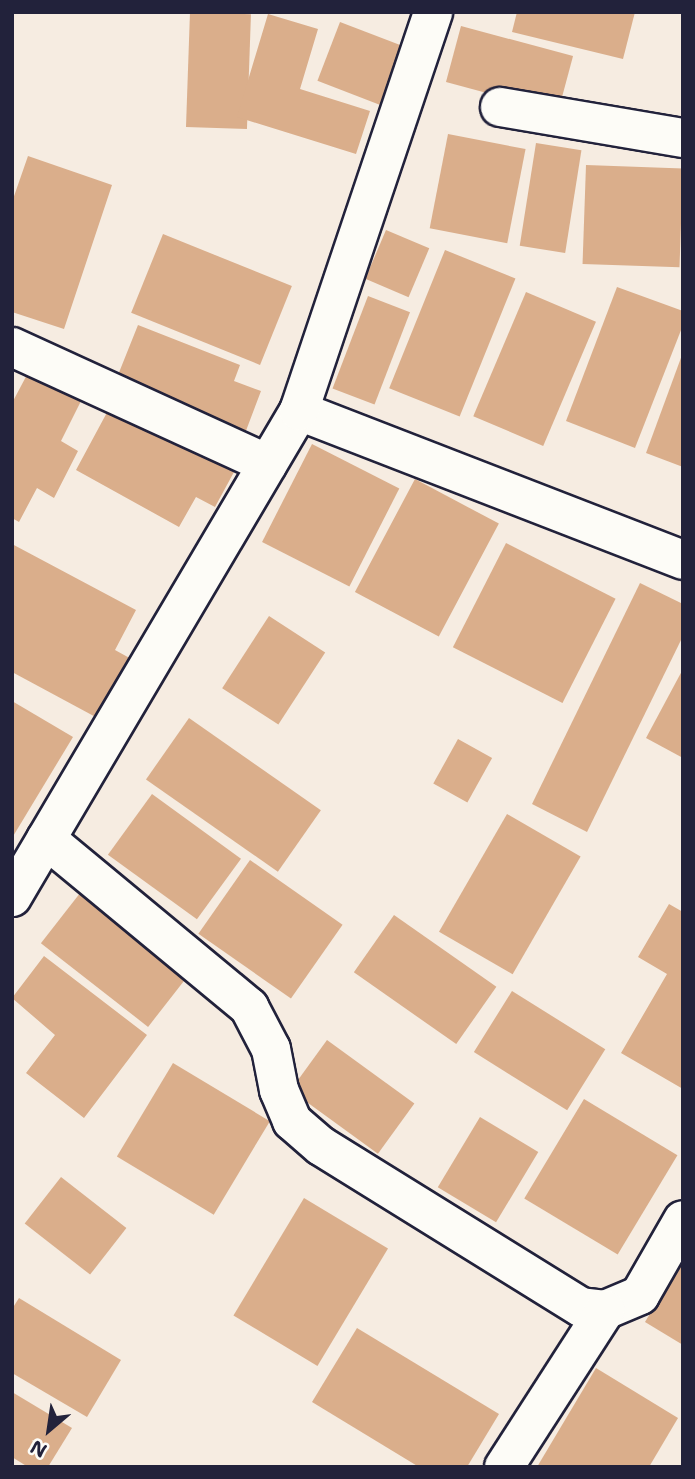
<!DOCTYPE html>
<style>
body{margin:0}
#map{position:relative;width:695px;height:1479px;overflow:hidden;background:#f6ece1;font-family:"Shantell Sans",sans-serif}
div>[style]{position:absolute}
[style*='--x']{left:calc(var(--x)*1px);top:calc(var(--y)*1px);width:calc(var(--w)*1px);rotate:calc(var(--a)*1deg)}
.building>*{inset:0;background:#daae8b;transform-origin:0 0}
.roads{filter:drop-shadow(2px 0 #22223b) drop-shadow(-2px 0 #22223b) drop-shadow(0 2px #22223b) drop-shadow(0 -2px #22223b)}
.minor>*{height:38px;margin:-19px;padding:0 19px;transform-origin:19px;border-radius:19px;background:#fdfcf7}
span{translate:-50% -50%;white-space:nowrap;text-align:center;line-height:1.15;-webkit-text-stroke:5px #fdfcf7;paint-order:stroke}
.frame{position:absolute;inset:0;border:14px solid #22223b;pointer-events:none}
.north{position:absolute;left:14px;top:1395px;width:70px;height:70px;-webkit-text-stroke:5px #fdfcf7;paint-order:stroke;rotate:209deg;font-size:19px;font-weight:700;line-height:28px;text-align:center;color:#22223b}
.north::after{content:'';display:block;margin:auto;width:24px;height:32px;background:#22223b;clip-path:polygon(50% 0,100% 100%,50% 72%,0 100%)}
</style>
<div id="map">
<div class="building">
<i style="left:190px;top:12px;width:61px;height:115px;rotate:2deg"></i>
<i style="clip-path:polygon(517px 12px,635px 12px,623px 59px,512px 32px)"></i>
<i style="clip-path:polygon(268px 14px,318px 29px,300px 89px,370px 111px,356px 154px,237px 117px)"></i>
<i style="left:340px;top:22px;width:77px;height:63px;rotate:21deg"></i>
<i style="left:461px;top:26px;width:116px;height:58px;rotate:15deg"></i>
<i style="left:448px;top:134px;width:79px;height:96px;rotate:11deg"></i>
<i style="left:536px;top:143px;width:46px;height:104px;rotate:9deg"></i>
<i style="clip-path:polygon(28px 156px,112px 185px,64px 329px,12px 312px,12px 202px)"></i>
<i style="left:586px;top:165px;width:97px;height:99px;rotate:2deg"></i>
<i style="left:386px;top:230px;width:47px;height:53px;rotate:23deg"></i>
<i style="left:163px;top:234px;width:139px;height:85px;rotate:22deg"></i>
<i style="left:445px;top:250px;width:76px;height:149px;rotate:22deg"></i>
<i style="clip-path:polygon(617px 287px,683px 311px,683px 325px,635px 448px,566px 421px)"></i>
<i style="left:526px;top:292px;width:76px;height:135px;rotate:23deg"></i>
<i style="left:368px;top:296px;width:45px;height:99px;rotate:21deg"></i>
<i style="clip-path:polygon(138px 325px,240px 365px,234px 381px,261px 391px,244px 436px,114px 385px)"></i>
<i style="clip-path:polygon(682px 355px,683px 355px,683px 467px,646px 453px)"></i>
<i style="clip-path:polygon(29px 371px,82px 399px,61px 441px,78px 451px,54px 498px,37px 488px,19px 522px,12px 518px,12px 403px)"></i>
<i style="clip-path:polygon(111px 405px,234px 472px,215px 507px,196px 497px,179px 527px,76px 470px)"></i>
<i style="left:312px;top:444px;width:98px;height:110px;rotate:27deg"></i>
<i style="left:415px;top:479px;width:95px;height:128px;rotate:28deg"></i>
<i style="left:506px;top:543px;width:123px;height:117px;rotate:27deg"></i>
<i style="clip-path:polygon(12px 544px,136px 610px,115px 650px,135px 661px,103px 721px,12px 672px)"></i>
<i style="clip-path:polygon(640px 583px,683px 604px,683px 636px,587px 832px,532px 804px)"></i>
<i style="left:269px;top:616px;width:67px;height:86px;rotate:33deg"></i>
<i style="clip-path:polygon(683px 669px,683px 758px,646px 738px)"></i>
<i style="clip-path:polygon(12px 701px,73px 737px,12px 838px)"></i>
<i style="left:189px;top:718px;width:161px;height:75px;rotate:35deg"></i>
<i style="left:458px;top:739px;width:39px;height:51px;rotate:29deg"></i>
<i style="left:152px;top:794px;width:110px;height:75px;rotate:36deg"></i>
<i style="left:507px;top:814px;width:85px;height:136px;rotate:30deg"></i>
<i style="left:250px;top:860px;width:113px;height:90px;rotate:35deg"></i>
<i style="left:84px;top:888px;width:136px;height:70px;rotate:38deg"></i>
<i style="clip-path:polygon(669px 904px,683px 912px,683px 1089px,621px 1053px,667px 974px,638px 957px)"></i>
<i style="left:394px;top:915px;width:125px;height:70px;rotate:35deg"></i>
<i style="clip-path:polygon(44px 956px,147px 1035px,84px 1118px,26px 1073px,55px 1035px,12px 998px)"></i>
<i style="left:512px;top:991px;width:110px;height:72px;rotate:32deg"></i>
<i style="left:327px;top:1040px;width:108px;height:62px;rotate:36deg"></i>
<i style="left:173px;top:1063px;width:113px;height:109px;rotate:31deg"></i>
<i style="left:584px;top:1099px;width:109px;height:116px;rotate:31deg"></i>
<i style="left:480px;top:1117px;width:68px;height:82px;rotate:31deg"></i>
<i style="left:61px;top:1177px;width:83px;height:59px;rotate:38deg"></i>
<i style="left:304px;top:1198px;width:98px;height:137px;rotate:31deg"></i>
<i style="clip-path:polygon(683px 1259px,683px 1345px,645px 1322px)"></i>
<i style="clip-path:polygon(19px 1298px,121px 1360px,87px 1417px,12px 1373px,12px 1309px)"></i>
<i style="clip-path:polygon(357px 1328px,499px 1414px,467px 1467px,419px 1467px,312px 1402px)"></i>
<i style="clip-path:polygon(596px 1368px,678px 1418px,649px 1467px,537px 1467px)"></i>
<i style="clip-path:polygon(12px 1392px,72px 1428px,48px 1467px,28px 1467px,12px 1457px)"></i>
</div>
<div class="roads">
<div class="minor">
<i style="--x:500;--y:107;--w:186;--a:9.6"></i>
<i style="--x:12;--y:347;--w:281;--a:24.6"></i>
<i style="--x:299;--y:411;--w:412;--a:21.2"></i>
<i style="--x:46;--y:839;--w:264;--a:39.6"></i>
<i style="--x:249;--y:1007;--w:47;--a:62.4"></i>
<i style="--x:271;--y:1049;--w:42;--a:79"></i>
<i style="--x:279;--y:1090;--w:34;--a:67"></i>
<i style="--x:292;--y:1121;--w:38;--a:41"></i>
<i style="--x:321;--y:1146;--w:306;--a:31.8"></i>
<i style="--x:581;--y:1307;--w:24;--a:7"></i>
<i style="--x:605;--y:1310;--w:38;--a:-23"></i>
<i style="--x:640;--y:1295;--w:86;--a:-60.2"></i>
<i style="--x:12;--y:897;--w:564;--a:-59.44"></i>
<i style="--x:299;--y:411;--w:421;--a:-71.4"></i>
<i style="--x:504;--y:1467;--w:187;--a:-57.2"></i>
</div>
</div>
<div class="frame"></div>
<div class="north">N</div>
</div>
